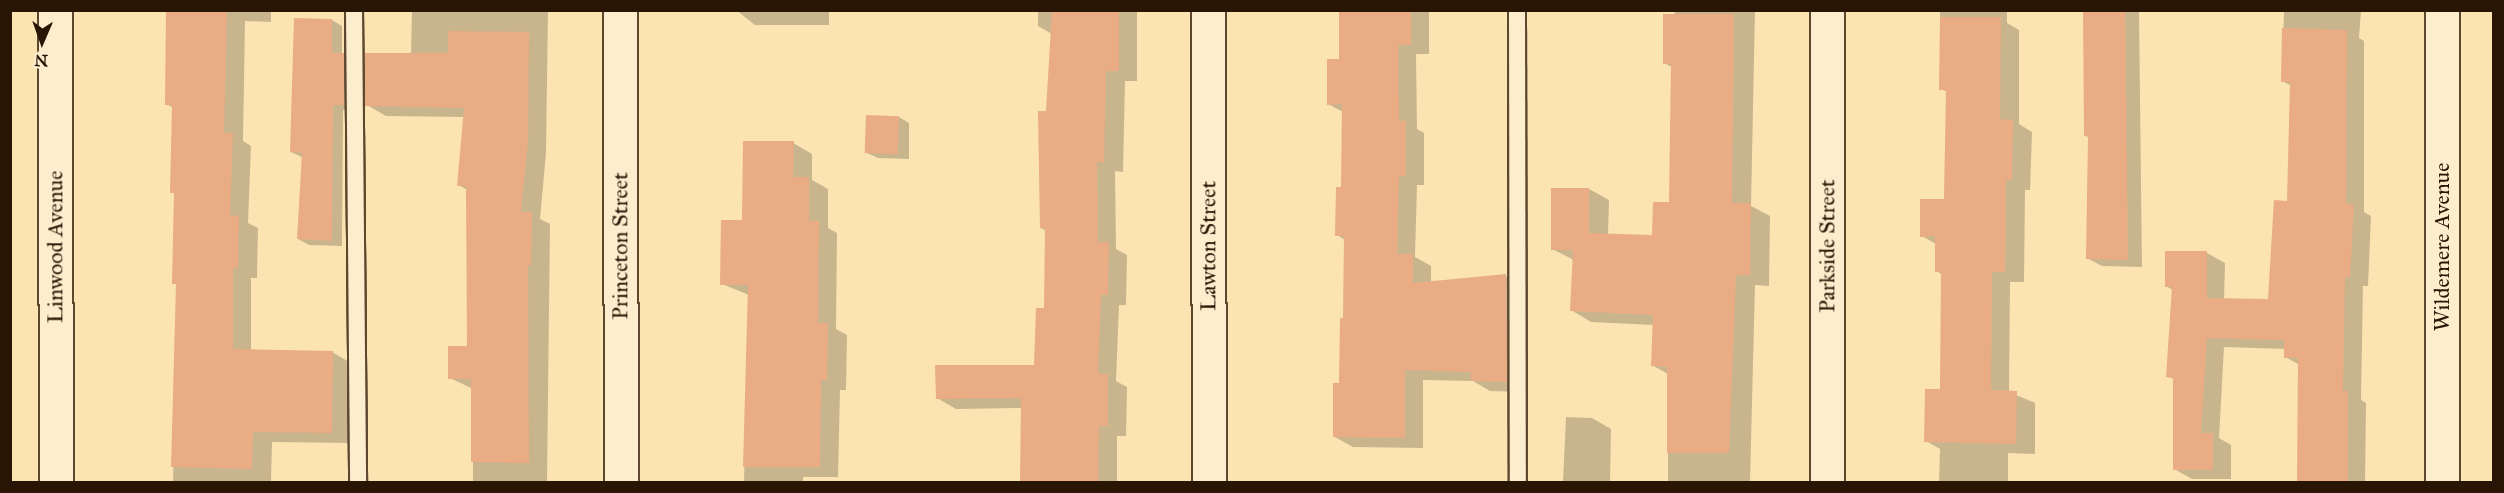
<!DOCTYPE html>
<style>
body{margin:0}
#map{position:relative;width:2504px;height:493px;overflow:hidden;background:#fbe3b2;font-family:"IM FELL Great Primer",serif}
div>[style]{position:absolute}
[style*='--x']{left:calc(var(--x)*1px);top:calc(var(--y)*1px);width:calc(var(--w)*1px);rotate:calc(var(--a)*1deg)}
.shadow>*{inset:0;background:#0003}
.building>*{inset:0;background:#e9ac84;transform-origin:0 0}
.roads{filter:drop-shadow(2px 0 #5d482f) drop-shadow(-2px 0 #5d482f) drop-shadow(0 2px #5d482f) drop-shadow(0 -2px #5d482f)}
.service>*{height:16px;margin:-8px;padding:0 8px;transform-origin:8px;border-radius:8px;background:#fcedcd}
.minor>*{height:33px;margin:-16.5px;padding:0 16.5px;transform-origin:16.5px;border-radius:16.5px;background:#fcedcd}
span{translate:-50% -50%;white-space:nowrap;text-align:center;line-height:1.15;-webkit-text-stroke:4.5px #fcedcd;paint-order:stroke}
.street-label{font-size:22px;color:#281503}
.frame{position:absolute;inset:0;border:12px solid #281503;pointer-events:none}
.north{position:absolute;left:12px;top:12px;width:60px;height:60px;-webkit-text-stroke:4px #fcedcd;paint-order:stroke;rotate:182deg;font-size:16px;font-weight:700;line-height:24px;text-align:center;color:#281503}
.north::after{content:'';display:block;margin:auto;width:21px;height:27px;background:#281503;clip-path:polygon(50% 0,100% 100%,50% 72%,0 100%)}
</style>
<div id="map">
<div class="shadow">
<i style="clip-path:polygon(170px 10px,271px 10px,271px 22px,245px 21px,243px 141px,251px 146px,248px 223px,258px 228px,257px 278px,251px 278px,251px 351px,332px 352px,351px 363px,351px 443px,272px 442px,271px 482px,173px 482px,178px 285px,176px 194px,171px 192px,174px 108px,166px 104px)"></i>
<i style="clip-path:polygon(412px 10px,548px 10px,546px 153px,540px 219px,550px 224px,547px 482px,473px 482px,473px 389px,450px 378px,469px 347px,467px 190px,459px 185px,464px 117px,386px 116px,367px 105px,411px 54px)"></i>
<i style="clip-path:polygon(736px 10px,829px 10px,829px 25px,755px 25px)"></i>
<i style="clip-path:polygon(1038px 10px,1137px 10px,1137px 81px,1125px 81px,1123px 172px,1115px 171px,1116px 249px,1127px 255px,1126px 305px,1119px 305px,1116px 381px,1127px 387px,1126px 436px,1117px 436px,1117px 482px,1022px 482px,1022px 408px,956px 409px,937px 398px,1036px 366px,1045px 310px,1046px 231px,1041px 228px,1052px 34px,1038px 26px)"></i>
<i style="clip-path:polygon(1341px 10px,1429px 10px,1429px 54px,1416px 54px,1417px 129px,1424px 133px,1424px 185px,1417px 185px,1415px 257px,1431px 266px,1431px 283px,1505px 276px,1524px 286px,1525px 392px,1490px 391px,1473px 381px,1423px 380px,1423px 448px,1353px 447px,1335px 437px,1345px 320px,1345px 240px,1337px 235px,1343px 188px,1343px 112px,1328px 104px,1341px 60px)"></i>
<i style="clip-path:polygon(1675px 10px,1755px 10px,1751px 206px,1770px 216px,1769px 286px,1755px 285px,1750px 482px,1668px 482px,1668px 374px,1652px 365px,1654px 325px,1591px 322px,1571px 310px,1574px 260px,1552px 249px,1589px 189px,1609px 200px,1608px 235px,1654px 236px,1671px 204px,1672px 67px,1664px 63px)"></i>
<i style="clip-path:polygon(1940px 10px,2007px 10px,2007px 23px,2019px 30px,2019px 124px,2032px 132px,2030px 190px,2025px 190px,2024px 282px,2010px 282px,2009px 392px,2035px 403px,2035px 454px,2008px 453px,2008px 482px,1939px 482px,1940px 449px,1926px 441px,1941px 391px,1943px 275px,1936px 271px,1936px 244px,1922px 236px,1945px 201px,1947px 92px,1941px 89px)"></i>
<i style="clip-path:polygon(2085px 10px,2139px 11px,2142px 267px,2102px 266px,2087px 258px,2090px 138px,2086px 136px)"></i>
<i style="clip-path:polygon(2284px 10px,2361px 10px,2359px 38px,2364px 41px,2364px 212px,2371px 216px,2368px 286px,2363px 286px,2361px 400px,2366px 403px,2365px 482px,2298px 482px,2300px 365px,2285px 357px,2286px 349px,2224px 347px,2219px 438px,2231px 445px,2231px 479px,2192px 479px,2174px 469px,2175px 380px,2168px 376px,2173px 290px,2166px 286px,2207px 253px,2225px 263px,2224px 300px,2270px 301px,2288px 203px,2292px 86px,2282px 81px)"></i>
<i style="clip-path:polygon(332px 20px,342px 26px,342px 54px,354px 60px,354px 111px,343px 110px,342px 246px,309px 245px,298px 239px,304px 158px,291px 152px)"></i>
<i style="clip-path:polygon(899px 117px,909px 123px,909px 159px,878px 158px,867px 153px)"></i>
<i style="clip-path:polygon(793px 143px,812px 154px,812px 180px,828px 189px,828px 228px,837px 233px,836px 329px,847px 335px,846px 390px,840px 390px,838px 477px,803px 477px,803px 482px,744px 482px,749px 295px,722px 284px,744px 222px)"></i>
<i style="clip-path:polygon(1566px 417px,1592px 418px,1611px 429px,1610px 482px,1563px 482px)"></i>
</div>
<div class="building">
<i style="clip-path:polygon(166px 10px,227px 10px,224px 133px,233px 133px,230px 215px,239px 216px,238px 268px,233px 268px,233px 349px,333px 351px,332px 433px,253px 432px,252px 469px,171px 467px,176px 284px,172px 284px,174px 193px,170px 193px,172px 105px,165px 105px)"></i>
<i style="clip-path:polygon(1052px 10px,1119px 10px,1119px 71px,1106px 71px,1104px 162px,1097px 162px,1098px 242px,1109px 242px,1108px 295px,1101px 295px,1098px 374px,1108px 374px,1108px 426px,1099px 426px,1098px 483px,1020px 483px,1021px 398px,936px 399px,935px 365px,1034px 365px,1036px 308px,1044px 308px,1045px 228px,1040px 228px,1038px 111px,1046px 111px)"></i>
<i style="clip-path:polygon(1339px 10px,1411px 10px,1411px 45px,1398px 45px,1399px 121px,1406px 121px,1406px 176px,1399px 176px,1397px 254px,1413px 254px,1413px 283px,1506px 274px,1507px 382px,1471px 381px,1471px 372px,1405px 370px,1405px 438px,1333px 437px,1333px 383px,1339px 383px,1340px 318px,1343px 318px,1344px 236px,1335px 236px,1336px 187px,1341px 187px,1342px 104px,1327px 105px,1327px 59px,1339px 59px)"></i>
<i style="clip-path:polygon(2083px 10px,2125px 10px,2128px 260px,2086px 259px,2088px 136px,2084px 136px)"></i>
<i style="clip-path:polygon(1663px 14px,1734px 14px,1732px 203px,1751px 203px,1750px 275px,1736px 275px,1729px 453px,1667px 453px,1667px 367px,1651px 366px,1653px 315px,1570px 311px,1573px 250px,1551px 250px,1551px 188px,1589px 188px,1589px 233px,1652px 235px,1653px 202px,1669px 202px,1671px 64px,1663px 64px)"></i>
<i style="clip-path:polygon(1940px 17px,2001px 17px,2000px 119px,2013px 120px,2012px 180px,2006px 180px,2005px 272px,1992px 272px,1991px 390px,2017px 391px,2016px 444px,1924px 442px,1925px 389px,1940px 389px,1941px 272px,1935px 272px,1935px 236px,1920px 237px,1920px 199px,1944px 199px,1946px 90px,1939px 90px)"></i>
<i style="clip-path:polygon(294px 18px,332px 19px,332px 53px,344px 53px,344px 105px,333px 105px,332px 241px,297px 239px,302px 153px,290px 152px)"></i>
<i style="clip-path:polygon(2282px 28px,2347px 30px,2346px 204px,2354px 205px,2350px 277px,2345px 277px,2343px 391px,2348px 391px,2348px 483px,2297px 483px,2298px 358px,2284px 358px,2284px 340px,2207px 338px,2201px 433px,2213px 433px,2213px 470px,2173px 470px,2173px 378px,2166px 377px,2172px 287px,2165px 287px,2165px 251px,2207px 251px,2207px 298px,2268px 299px,2274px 200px,2287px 201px,2290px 82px,2281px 82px)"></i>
<i style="clip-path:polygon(448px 31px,529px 32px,528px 141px,521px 212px,532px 212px,531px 265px,528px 265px,529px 463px,471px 462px,471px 379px,448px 379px,448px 346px,467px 346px,466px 186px,457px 186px,464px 108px,365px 106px,365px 53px,448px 53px)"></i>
<i style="left:866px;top:115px;width:33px;height:38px;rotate:2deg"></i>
<i style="clip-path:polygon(743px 141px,794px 141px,793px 177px,809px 177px,809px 221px,819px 221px,818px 323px,828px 323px,827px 380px,821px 380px,820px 467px,743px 467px,748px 285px,720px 285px,721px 220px,742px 220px)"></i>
</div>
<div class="roads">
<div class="service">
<i style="--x:354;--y:10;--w:472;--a:89.5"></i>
<i style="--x:1517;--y:10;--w:472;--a:89.9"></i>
</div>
<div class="minor">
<i style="--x:55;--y:10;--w:472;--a:89.9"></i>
<i style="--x:620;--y:10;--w:472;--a:89.9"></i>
<i style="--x:1208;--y:10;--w:472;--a:89.9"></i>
<i style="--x:1827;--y:10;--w:472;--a:90"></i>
<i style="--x:2442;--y:482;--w:472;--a:-90"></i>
</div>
</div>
<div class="street-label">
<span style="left:620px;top:246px;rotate:-90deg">Princeton Street</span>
<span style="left:1208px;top:246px;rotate:-90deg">Lawton Street</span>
<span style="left:1827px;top:246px;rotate:-90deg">Parkside Street</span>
<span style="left:55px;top:247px;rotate:-90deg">Linwood Avenue</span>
<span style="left:2442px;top:247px;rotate:-90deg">Wildemere Avenue</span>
</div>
<div class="frame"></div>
<div class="north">N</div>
</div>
